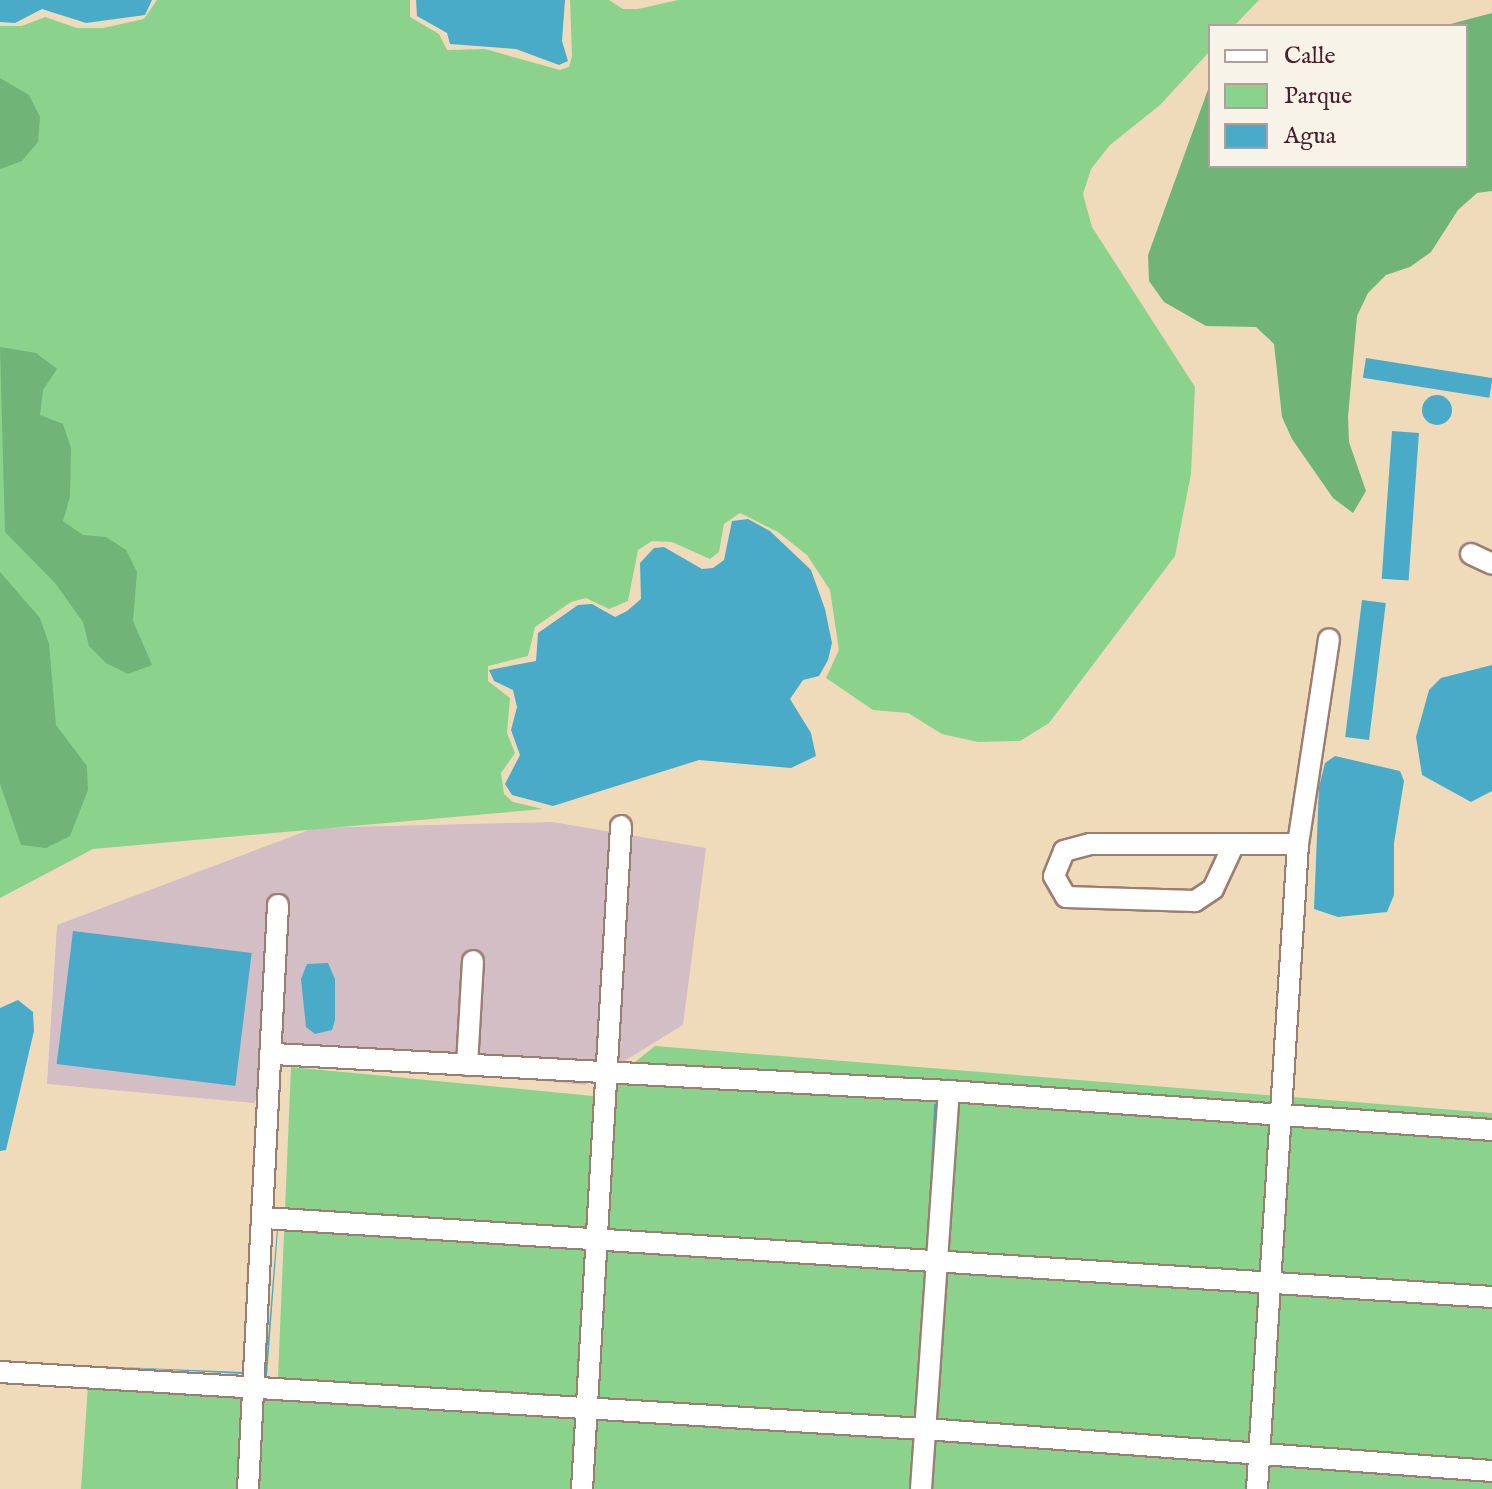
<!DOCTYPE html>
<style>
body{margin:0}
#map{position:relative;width:1492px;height:1489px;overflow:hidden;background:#efdbba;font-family:"IM FELL English",serif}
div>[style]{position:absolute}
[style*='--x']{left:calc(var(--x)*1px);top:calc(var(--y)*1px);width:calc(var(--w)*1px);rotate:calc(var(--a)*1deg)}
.industrial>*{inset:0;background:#d2bec4}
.green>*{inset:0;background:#8bd28d}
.forest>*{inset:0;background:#70b478}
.water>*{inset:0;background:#49abc8;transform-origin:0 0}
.round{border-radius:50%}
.roads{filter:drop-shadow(2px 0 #9c7d72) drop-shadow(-2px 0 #9c7d72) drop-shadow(0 2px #9c7d72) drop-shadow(0 -2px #9c7d72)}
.minor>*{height:20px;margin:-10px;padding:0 10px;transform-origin:10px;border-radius:10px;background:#fff}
span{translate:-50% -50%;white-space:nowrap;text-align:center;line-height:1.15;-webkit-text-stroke:7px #f7f3e8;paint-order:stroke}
.legend{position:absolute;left:1208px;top:24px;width:260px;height:144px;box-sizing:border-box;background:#f7f3e8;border:2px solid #b29e9c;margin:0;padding:10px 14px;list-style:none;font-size:24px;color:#4a1f2b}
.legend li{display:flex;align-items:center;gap:16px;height:40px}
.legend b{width:40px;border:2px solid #b29e9c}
</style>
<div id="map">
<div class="industrial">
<i style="clip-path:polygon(553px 822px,706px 848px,683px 1025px,585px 1085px,282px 1056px,254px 1103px,47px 1084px,57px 925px,314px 828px)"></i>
</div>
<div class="green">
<i style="clip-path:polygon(157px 0,410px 0,410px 17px,439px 34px,447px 50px,485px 49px,560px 70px,569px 67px,572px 56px,570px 0,609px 0,623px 9px,638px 9px,678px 0,1259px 0,1234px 26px,1210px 26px,1210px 51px,1160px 105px,1110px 145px,1091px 169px,1083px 194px,1092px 227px,1195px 387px,1191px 474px,1175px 556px,1049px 723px,1020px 741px,978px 742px,942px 734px,908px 713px,873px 710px,826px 678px,839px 650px,830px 590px,807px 555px,778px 532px,740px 513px,724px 524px,719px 552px,710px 559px,672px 542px,652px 541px,638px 550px,628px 601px,609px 609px,586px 598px,571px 602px,535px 627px,528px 656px,488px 666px,488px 681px,510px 698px,507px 733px,515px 753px,501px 773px,504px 794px,513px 802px,543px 809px,93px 849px,0 898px,0 26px,22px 26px,45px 17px,77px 28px,103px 28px,144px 19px)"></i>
<i style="clip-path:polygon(655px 1046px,1492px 1113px,1492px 1489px,81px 1489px,88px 1385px,277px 1401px,291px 1067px,593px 1096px)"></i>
</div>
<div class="forest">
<i style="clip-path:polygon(1492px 13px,1492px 191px,1477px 193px,1458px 210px,1431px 252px,1410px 267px,1386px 275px,1368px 293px,1357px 316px,1348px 417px,1349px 442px,1366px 491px,1353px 513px,1333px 498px,1292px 439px,1282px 417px,1274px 344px,1256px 327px,1206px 326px,1164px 302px,1149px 281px,1148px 255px,1210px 84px,1210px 166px,1466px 166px,1466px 26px,1443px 26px)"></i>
<i style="clip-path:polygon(0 78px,29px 95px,40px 117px,38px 142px,22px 161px,0 169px)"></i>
<i style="clip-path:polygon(0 347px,36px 353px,57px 369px,43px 390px,40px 415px,63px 424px,71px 448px,70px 497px,63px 521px,83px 535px,106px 537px,126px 550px,137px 572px,133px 621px,152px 665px,128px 674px,106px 663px,89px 646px,83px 622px,55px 583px,5px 532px)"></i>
<i style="clip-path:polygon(0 572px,40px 618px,49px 644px,56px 725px,87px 766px,88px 790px,70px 836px,46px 848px,21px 845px,0 784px)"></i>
</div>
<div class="water">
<i style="clip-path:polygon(0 0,152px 0,145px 15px,86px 23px,42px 9px,15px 23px,0 22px)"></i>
<i style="clip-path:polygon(416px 0,565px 0,562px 41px,568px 61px,559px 65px,516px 49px,450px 44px,447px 33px,417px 16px)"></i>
<i style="left:1366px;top:358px;width:128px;height:20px;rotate:9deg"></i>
<i class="round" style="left:1422px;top:395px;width:30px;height:30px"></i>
<i style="left:1392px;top:431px;width:27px;height:148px;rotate:4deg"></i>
<i style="clip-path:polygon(748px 519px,770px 531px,811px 570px,825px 609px,832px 643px,828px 660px,819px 676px,803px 680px,790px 699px,811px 733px,816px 756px,791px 768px,699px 760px,553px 806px,512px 795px,505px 784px,520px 755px,511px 730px,517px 707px,513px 690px,494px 681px,489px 670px,536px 661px,538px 633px,578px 605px,592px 604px,615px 617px,627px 611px,641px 599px,640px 563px,654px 548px,664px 547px,702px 569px,713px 568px,724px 560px,732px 521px)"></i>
<i style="left:1362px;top:600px;width:24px;height:138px;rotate:7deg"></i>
<i style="clip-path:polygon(1492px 665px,1492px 791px,1471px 802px,1422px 775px,1416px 737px,1429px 690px,1441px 678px)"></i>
<i style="clip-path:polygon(1335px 756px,1400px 771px,1404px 781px,1394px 843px,1394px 895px,1387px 912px,1338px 917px,1314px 909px,1319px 787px,1325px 763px)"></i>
<i style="left:73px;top:931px;width:180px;height:134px;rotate:7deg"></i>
<i style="clip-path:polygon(328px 963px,335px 979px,335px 1020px,332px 1030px,315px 1034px,306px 1027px,301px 979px,307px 964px)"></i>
<i style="clip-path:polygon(18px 1000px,33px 1012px,34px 1031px,6px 1150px,0 1151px,0 1008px)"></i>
<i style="clip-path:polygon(934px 1104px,937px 1104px,927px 1251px)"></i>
<i style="clip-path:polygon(277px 1229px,278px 1229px,267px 1376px,265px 1376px)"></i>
<i style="clip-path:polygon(95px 1366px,243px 1372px,243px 1374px)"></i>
</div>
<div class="roads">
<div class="minor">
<i style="--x:1471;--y:554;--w:23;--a:25"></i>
<i style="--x:1233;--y:846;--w:47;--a:114.9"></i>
<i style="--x:1213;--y:889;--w:22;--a:146"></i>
<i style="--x:1195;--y:901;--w:129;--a:-178.2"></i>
<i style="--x:1066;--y:897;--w:24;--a:-120"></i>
<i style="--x:1054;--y:876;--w:27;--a:-68"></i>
<i style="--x:1064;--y:851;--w:27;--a:-15"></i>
<i style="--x:1090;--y:844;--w:208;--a:0"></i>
<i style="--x:274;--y:1054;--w:676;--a:3.14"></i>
<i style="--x:949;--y:1091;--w:544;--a:4.11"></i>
<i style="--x:467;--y:1065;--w:104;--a:-86.7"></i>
<i style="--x:264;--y:1218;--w:1231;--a:3.68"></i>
<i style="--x:0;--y:1372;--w:927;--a:3.53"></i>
<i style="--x:925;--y:1429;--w:569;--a:4.24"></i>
<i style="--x:248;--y:1489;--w:585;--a:-87.06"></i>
<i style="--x:582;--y:1489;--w:664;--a:-86.63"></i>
<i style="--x:921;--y:1489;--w:399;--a:-86"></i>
<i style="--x:1257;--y:1489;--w:646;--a:-86.36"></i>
<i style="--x:1298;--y:844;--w:207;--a:-81.4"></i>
</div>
</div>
<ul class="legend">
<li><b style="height:10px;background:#fff"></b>Calle</li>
<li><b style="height:22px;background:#8bd28d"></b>Parque</li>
<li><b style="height:22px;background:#49abc8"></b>Agua</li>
</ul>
</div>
